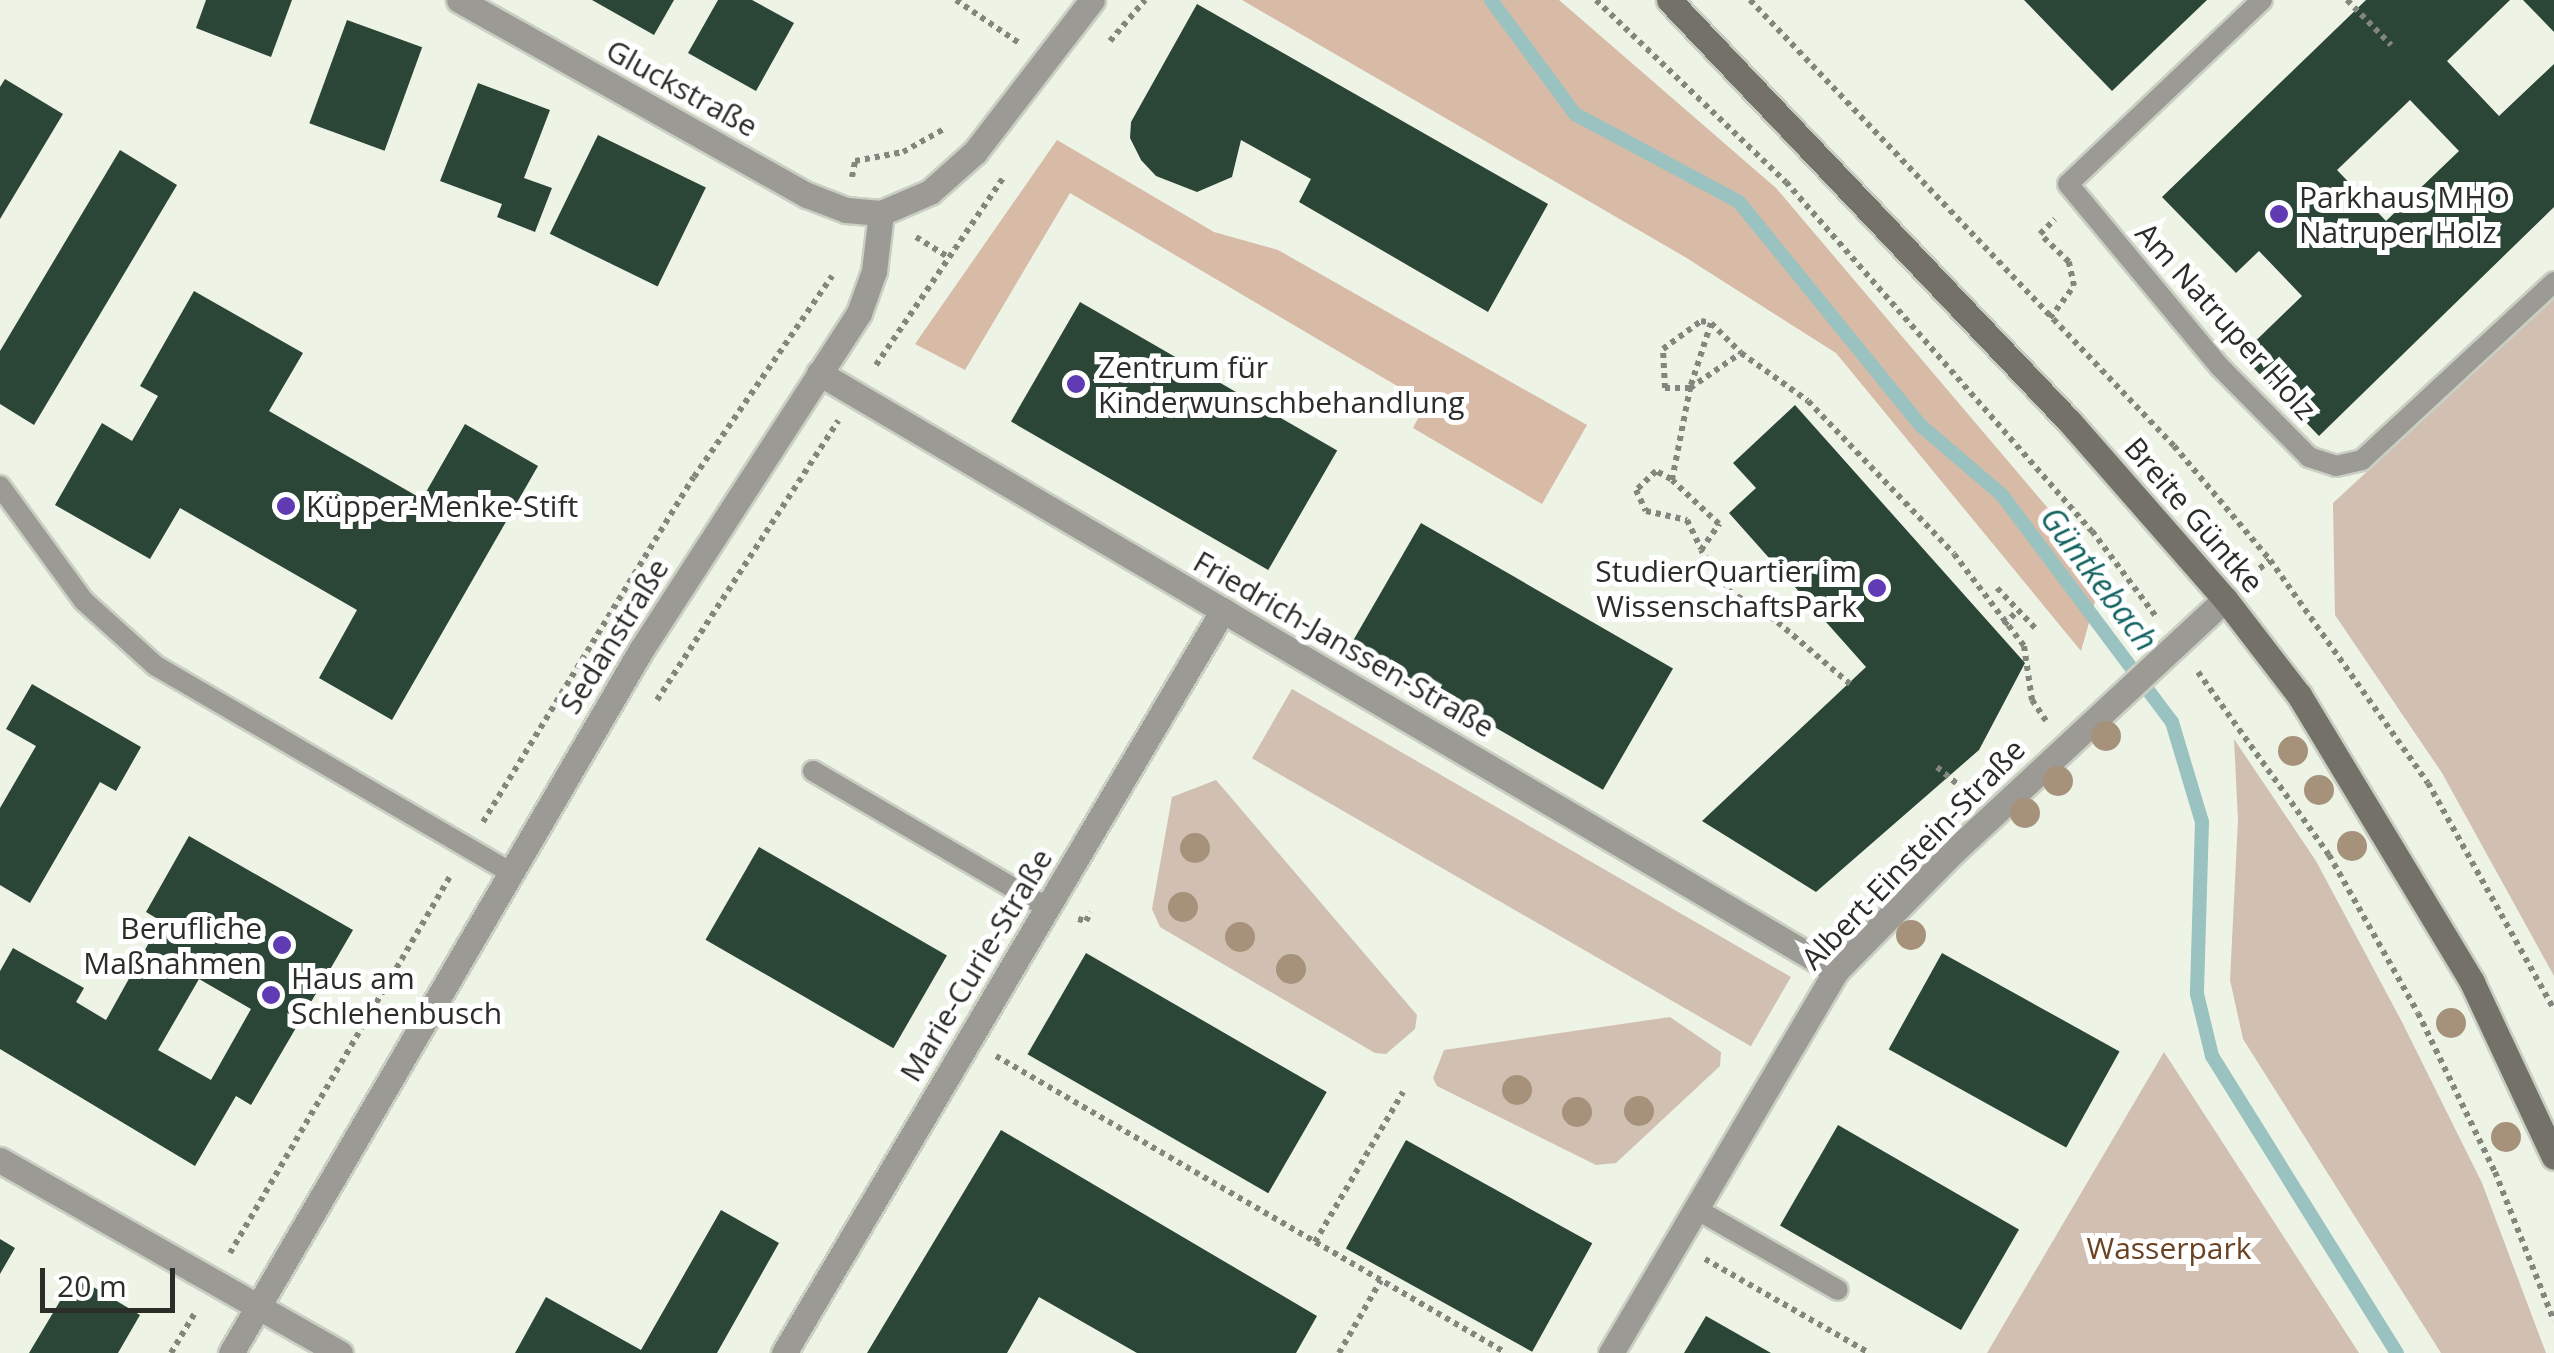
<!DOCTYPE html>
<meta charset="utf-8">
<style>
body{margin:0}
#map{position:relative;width:2554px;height:1353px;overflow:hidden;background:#edf3e5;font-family:"Open Sans",sans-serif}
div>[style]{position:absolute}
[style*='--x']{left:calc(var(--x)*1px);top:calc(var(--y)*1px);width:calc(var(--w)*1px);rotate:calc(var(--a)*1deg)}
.green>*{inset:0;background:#d1bfb2;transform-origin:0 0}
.forest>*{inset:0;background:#d7bba7}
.stream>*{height:14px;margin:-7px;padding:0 7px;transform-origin:7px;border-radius:7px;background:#9ac2c0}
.building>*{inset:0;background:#2b4637;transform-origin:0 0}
.path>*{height:6px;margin-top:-3px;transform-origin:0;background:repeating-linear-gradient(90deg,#83867d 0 5px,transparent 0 10px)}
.roads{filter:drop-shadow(2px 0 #cacfc3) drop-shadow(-2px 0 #cacfc3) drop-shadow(0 2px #cacfc3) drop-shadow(0 -2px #cacfc3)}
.lane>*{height:20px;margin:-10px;padding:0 10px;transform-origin:10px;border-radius:10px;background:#9c9a94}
.street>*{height:25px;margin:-12.5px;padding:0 12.5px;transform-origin:12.5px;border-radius:12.5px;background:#9c9a94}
.secondary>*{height:25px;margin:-12.5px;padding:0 12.5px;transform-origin:12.5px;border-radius:12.5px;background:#747169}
.trees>*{width:30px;height:30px;margin:-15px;border-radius:50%;background:#a6927a}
.dots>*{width:28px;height:28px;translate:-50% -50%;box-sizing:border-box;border:5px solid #fff;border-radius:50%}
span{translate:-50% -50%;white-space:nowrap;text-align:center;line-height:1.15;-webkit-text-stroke:10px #fff;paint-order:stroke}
.street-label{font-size:30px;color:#2b2d28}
.poi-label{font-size:30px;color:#2b2d28}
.left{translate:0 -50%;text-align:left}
.right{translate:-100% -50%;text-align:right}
.park-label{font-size:30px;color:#6b4222}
.water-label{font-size:32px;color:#126361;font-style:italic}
.scale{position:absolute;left:40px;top:1268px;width:135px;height:45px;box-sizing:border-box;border:5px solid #2b2d28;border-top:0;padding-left:12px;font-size:30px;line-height:35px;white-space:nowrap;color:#2b2d28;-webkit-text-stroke:8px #fff;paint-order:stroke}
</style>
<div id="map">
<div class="green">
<i style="clip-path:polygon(2554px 299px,2554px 976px,2442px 773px,2335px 615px,2333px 503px)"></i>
<i style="left:1292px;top:689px;width:576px;height:80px;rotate:30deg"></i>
<i style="clip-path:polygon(2234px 739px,2316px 861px,2402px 1022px,2482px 1183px,2546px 1353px,2441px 1353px,2243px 1039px,2230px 980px,2238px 820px)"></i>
<i style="clip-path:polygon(1216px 780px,1417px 1015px,1415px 1029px,1386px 1054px,1375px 1053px,1160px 927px,1152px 909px,1172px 797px)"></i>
<i style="clip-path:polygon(1670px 1017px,1721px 1052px,1720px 1066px,1616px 1163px,1596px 1165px,1437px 1086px,1433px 1078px,1444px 1050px)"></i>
<i style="clip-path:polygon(2164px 1052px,2359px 1353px,1987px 1353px)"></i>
</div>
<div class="forest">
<i style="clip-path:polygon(1242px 0,1559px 0,1776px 188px,2103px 573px,2081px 651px,1836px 353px,1685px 257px)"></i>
<i style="clip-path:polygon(1057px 140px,1214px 232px,1278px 250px,1587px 425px,1542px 504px,1413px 428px,1426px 403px,1070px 193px,965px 370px,915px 344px)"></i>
</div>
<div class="stream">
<i style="--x:1491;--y:0;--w:142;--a:53.6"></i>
<i style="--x:1575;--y:114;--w:186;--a:28.2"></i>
<i style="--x:1739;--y:202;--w:287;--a:50.9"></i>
<i style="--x:1920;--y:425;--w:108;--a:40.5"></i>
<i style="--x:2002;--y:495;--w:284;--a:53.2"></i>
<i style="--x:2172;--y:722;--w:104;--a:73.3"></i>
<i style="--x:2202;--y:822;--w:172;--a:91.7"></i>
<i style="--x:2197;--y:994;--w:64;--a:76.4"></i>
<i style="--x:2212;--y:1056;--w:350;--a:58.1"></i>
</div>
<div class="building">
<i style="clip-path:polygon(206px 0,292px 0,271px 57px,196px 28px)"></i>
<i style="clip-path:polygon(592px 0,674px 0,654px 35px)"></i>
<i style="clip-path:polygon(718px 0,752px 0,794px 23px,756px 91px,688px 53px)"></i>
<i style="clip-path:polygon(2024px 0,2207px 0,2112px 91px)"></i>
<i style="clip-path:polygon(evenodd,2366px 0,2510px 0,2447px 61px,2499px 116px,2554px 64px,2554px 207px,2319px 436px,2241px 355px,2302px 296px,2259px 251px,2236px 273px,2162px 197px,2366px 0,2410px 100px,2459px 151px,2386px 221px,2337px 170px,2410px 100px)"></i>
<i style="clip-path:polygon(2523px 0,2554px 0,2554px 32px)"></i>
<i style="clip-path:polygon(1197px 4px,1548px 204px,1488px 312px,1299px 202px,1311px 179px,1241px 140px,1232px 177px,1197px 192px,1156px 176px,1141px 160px,1130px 138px,1131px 122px)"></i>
<i style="left:347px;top:20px;width:80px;height:110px;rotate:20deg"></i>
<i style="clip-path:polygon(5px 79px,63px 114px,0 219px,0 87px)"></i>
<i style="clip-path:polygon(478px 83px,550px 110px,524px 178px,552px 188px,535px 232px,497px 217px,502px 204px,440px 181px)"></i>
<i style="left:598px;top:135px;width:120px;height:110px;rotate:26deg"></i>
<i style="clip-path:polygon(120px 150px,177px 185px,34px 425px,0 404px,0 351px)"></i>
<i style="clip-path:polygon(194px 291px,303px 353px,269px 411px,422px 499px,465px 424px,538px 466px,392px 720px,319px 678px,357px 610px,180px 508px,150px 559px,55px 505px,102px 423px,132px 441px,158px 396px,140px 386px)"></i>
<i style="left:1080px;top:302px;width:297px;height:138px;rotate:30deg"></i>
<i style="clip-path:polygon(1795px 405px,2025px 663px,1979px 750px,1816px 892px,1702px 821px,1866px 667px,1729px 513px,1756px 488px,1733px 463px)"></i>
<i style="left:1421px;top:523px;width:291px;height:140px;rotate:30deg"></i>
<i style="clip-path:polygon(32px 684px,141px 747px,116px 791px,100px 782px,30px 903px,0 885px,0 808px,36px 746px,6px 729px)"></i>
<i style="clip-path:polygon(evenodd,189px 836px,353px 930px,251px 1105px,236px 1096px,195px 1166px,0 1049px,0 971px,13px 948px,84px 988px,76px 1002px,106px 1020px,161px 921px,146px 912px,189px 836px,199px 979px,251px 1009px,211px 1080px,158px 1050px,199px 979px)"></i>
<i style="left:759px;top:847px;width:217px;height:107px;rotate:30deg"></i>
<i style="left:1086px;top:953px;width:278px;height:117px;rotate:30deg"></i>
<i style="left:1942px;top:953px;width:203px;height:110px;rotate:29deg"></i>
<i style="left:1838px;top:1125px;width:209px;height:116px;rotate:30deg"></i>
<i style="clip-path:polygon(1001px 1130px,1317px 1316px,1296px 1353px,1137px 1353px,1039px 1297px,1007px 1353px,867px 1353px)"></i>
<i style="left:1406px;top:1140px;width:213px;height:124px;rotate:29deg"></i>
<i style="clip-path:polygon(721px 1210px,779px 1243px,717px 1353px,515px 1353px,546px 1297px,641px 1350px)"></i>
<i style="clip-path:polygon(0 1239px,15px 1248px,0 1274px)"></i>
<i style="clip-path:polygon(75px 1276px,140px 1315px,118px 1353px,29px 1353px)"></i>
<i style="clip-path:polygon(1706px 1316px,1771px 1353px,1684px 1353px)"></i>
</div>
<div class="path">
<i style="--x:956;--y:0;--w:76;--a:34.3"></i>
<i style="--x:1596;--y:0;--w:263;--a:43.8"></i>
<i style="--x:1786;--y:182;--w:464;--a:48.8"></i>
<i style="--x:2092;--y:531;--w:109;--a:53.2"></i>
<i style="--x:1750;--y:0;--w:615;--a:46.45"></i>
<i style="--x:2174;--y:446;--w:149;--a:49.9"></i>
<i style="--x:2270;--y:560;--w:273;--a:54.7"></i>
<i style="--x:2428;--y:783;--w:259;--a:60.9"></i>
<i style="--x:2347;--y:0;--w:63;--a:45.6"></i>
<i style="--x:1110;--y:41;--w:54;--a:-49.5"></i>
<i style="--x:852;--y:177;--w:16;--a:-79"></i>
<i style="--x:855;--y:161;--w:49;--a:-10.6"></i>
<i style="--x:903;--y:152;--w:47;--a:-29.3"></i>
<i style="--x:916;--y:237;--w:39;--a:32"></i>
<i style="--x:2050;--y:318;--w:40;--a:-53"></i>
<i style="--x:2074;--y:286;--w:25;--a:-102"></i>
<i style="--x:2069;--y:262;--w:40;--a:-136"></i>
<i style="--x:2040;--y:234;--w:21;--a:-45"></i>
<i style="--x:1711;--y:323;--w:68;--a:107.9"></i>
<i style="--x:1690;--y:388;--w:25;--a:180"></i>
<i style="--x:1665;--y:388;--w:39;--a:-93"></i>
<i style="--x:1663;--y:349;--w:47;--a:-36.4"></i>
<i style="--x:1701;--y:321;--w:10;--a:11"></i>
<i style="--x:1711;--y:323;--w:42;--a:45"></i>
<i style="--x:876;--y:365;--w:227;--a:-55.8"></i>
<i style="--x:1671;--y:479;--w:17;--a:-152"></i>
<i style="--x:1656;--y:471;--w:28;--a:136"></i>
<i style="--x:1636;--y:490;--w:23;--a:65"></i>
<i style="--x:1646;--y:511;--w:42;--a:12.4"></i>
<i style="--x:1687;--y:520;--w:32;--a:64"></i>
<i style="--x:2252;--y:575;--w:23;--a:-40"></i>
<i style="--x:1997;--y:588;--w:59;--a:46.4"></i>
<i style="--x:2004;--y:625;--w:19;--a:-47"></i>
<i style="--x:2198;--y:672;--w:225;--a:54.4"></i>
<i style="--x:2329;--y:855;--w:181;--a:60.6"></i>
<i style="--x:2418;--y:1013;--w:177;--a:64.2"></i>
<i style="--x:2495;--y:1172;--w:160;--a:68.4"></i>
<i style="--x:1850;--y:684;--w:99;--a:-139.5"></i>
<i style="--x:1775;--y:620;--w:62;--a:-147.6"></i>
<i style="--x:1723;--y:587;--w:43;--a:-120.7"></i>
<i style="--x:1701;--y:550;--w:32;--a:-55"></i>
<i style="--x:1719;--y:524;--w:64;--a:-136.9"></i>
<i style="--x:1672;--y:480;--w:94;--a:-78.9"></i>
<i style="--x:1690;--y:388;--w:62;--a:-34.5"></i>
<i style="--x:1741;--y:353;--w:82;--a:35.6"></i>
<i style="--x:1808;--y:401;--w:211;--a:46.3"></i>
<i style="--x:1954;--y:554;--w:116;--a:52.7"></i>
<i style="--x:2024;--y:646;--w:55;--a:81.6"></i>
<i style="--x:2032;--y:700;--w:25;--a:56"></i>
<i style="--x:657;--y:700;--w:333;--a:-57"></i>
<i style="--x:1937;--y:767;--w:42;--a:40.2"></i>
<i style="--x:483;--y:822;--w:404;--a:-58.6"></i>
<i style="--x:694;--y:477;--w:244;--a:-55.5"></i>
<i style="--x:1078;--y:919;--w:8;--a:14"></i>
<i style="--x:1086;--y:921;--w:10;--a:-61"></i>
<i style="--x:996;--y:1056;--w:590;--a:30.21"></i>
<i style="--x:1315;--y:1242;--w:174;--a:-59.6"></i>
<i style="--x:230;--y:1253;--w:438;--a:-59.7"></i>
<i style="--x:1705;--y:1259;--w:189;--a:29.8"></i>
<i style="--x:171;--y:1353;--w:49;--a:-59.2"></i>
<i style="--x:1339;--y:1353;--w:84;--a:-60.1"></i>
</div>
<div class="roads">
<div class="lane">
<i style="--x:2262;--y:0;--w:267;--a:136.5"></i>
<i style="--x:2068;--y:184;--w:238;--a:50.3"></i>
<i style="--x:2220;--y:367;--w:127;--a:45.3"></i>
<i style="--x:2309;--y:457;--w:28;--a:18"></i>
<i style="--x:2336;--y:466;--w:27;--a:-13"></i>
<i style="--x:2362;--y:460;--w:262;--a:-42.8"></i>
<i style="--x:0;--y:486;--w:142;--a:53.9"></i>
<i style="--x:84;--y:601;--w:97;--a:42.1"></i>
<i style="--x:156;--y:666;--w:411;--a:30.2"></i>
<i style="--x:813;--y:771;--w:271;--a:30.3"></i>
<i style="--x:1696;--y:1209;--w:163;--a:29.7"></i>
</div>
<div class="street">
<i style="--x:459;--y:0;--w:399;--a:29.3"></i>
<i style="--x:807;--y:195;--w:42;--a:21"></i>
<i style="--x:846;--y:210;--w:35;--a:5"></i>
<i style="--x:881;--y:213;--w:53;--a:-23.2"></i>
<i style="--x:930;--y:192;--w:60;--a:-41.6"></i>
<i style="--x:975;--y:152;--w:192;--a:-52.4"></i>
<i style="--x:819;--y:373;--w:1180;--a:30.46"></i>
<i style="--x:0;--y:1160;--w:391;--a:29.6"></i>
<i style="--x:231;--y:1353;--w:814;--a:-59.75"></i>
<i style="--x:641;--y:650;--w:401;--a:-57.1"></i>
<i style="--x:859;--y:313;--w:45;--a:-70.3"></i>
<i style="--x:874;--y:271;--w:58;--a:-83.1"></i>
<i style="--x:784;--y:1353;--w:863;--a:-59.42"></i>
<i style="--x:1611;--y:1353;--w:443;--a:-59.5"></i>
<i style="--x:1836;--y:971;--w:167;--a:-45.5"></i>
<i style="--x:1953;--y:852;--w:371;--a:-42.9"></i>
</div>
<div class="secondary">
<i style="--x:1669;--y:0;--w:581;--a:46.47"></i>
<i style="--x:2069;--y:421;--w:237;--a:48.8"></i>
<i style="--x:2225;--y:599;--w:121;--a:52.4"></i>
<i style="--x:2299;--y:695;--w:335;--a:58.9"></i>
<i style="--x:2472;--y:982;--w:193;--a:64.9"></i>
</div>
</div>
<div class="trees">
<i style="left:2106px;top:736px"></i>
<i style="left:2293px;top:751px"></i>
<i style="left:2058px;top:781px"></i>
<i style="left:2319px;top:790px"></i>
<i style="left:2025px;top:813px"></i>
<i style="left:2352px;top:846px"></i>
<i style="left:1195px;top:848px"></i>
<i style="left:1183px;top:907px"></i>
<i style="left:1911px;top:935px"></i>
<i style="left:1240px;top:937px"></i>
<i style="left:1291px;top:969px"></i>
<i style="left:2451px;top:1023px"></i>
<i style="left:1517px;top:1090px"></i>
<i style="left:1639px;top:1111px"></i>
<i style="left:1577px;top:1112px"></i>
<i style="left:2506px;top:1137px"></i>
</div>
<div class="dots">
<i style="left:2279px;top:214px;background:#613bb3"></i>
<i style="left:1076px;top:384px;background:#613bb3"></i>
<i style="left:286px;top:506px;background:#613bb3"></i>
<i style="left:1877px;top:588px;background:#613bb3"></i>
<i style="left:282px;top:945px;background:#613bb3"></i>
<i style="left:271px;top:995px;background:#613bb3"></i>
</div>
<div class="street-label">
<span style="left:682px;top:88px;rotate:29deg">Gluckstraße</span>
<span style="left:2226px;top:321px;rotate:48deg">Am Natruper Holz</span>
<span style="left:2194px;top:515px;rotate:49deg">Breite Güntke</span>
<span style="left:614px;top:636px;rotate:-58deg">Sedanstraße</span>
<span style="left:1344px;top:644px;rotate:30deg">Friedrich-Janssen-Straße</span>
<span style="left:1913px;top:854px;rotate:-46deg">Albert-Einstein-Straße</span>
<span style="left:976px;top:965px;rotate:-59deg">Marie-Curie-Straße</span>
</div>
<div class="poi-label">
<span class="left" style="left:2299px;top:214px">Parkhaus MHO<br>Natruper Holz</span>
<span class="left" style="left:1098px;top:384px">Zentrum für<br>Kinderwunschbehandlung</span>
<span class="left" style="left:306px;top:506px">Küpper-Menke-Stift</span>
<span class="right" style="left:1857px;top:588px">StudierQuartier im<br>WissenschaftsPark</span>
<span class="right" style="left:262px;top:945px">Berufliche<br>Maßnahmen</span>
<span class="left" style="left:291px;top:995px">Haus am<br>Schlehenbusch</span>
</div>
<div class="park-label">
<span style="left:2169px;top:1248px">Wasserpark</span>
</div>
<div class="water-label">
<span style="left:2099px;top:579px;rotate:53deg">Güntkebach</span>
</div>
<div class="scale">20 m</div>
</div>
